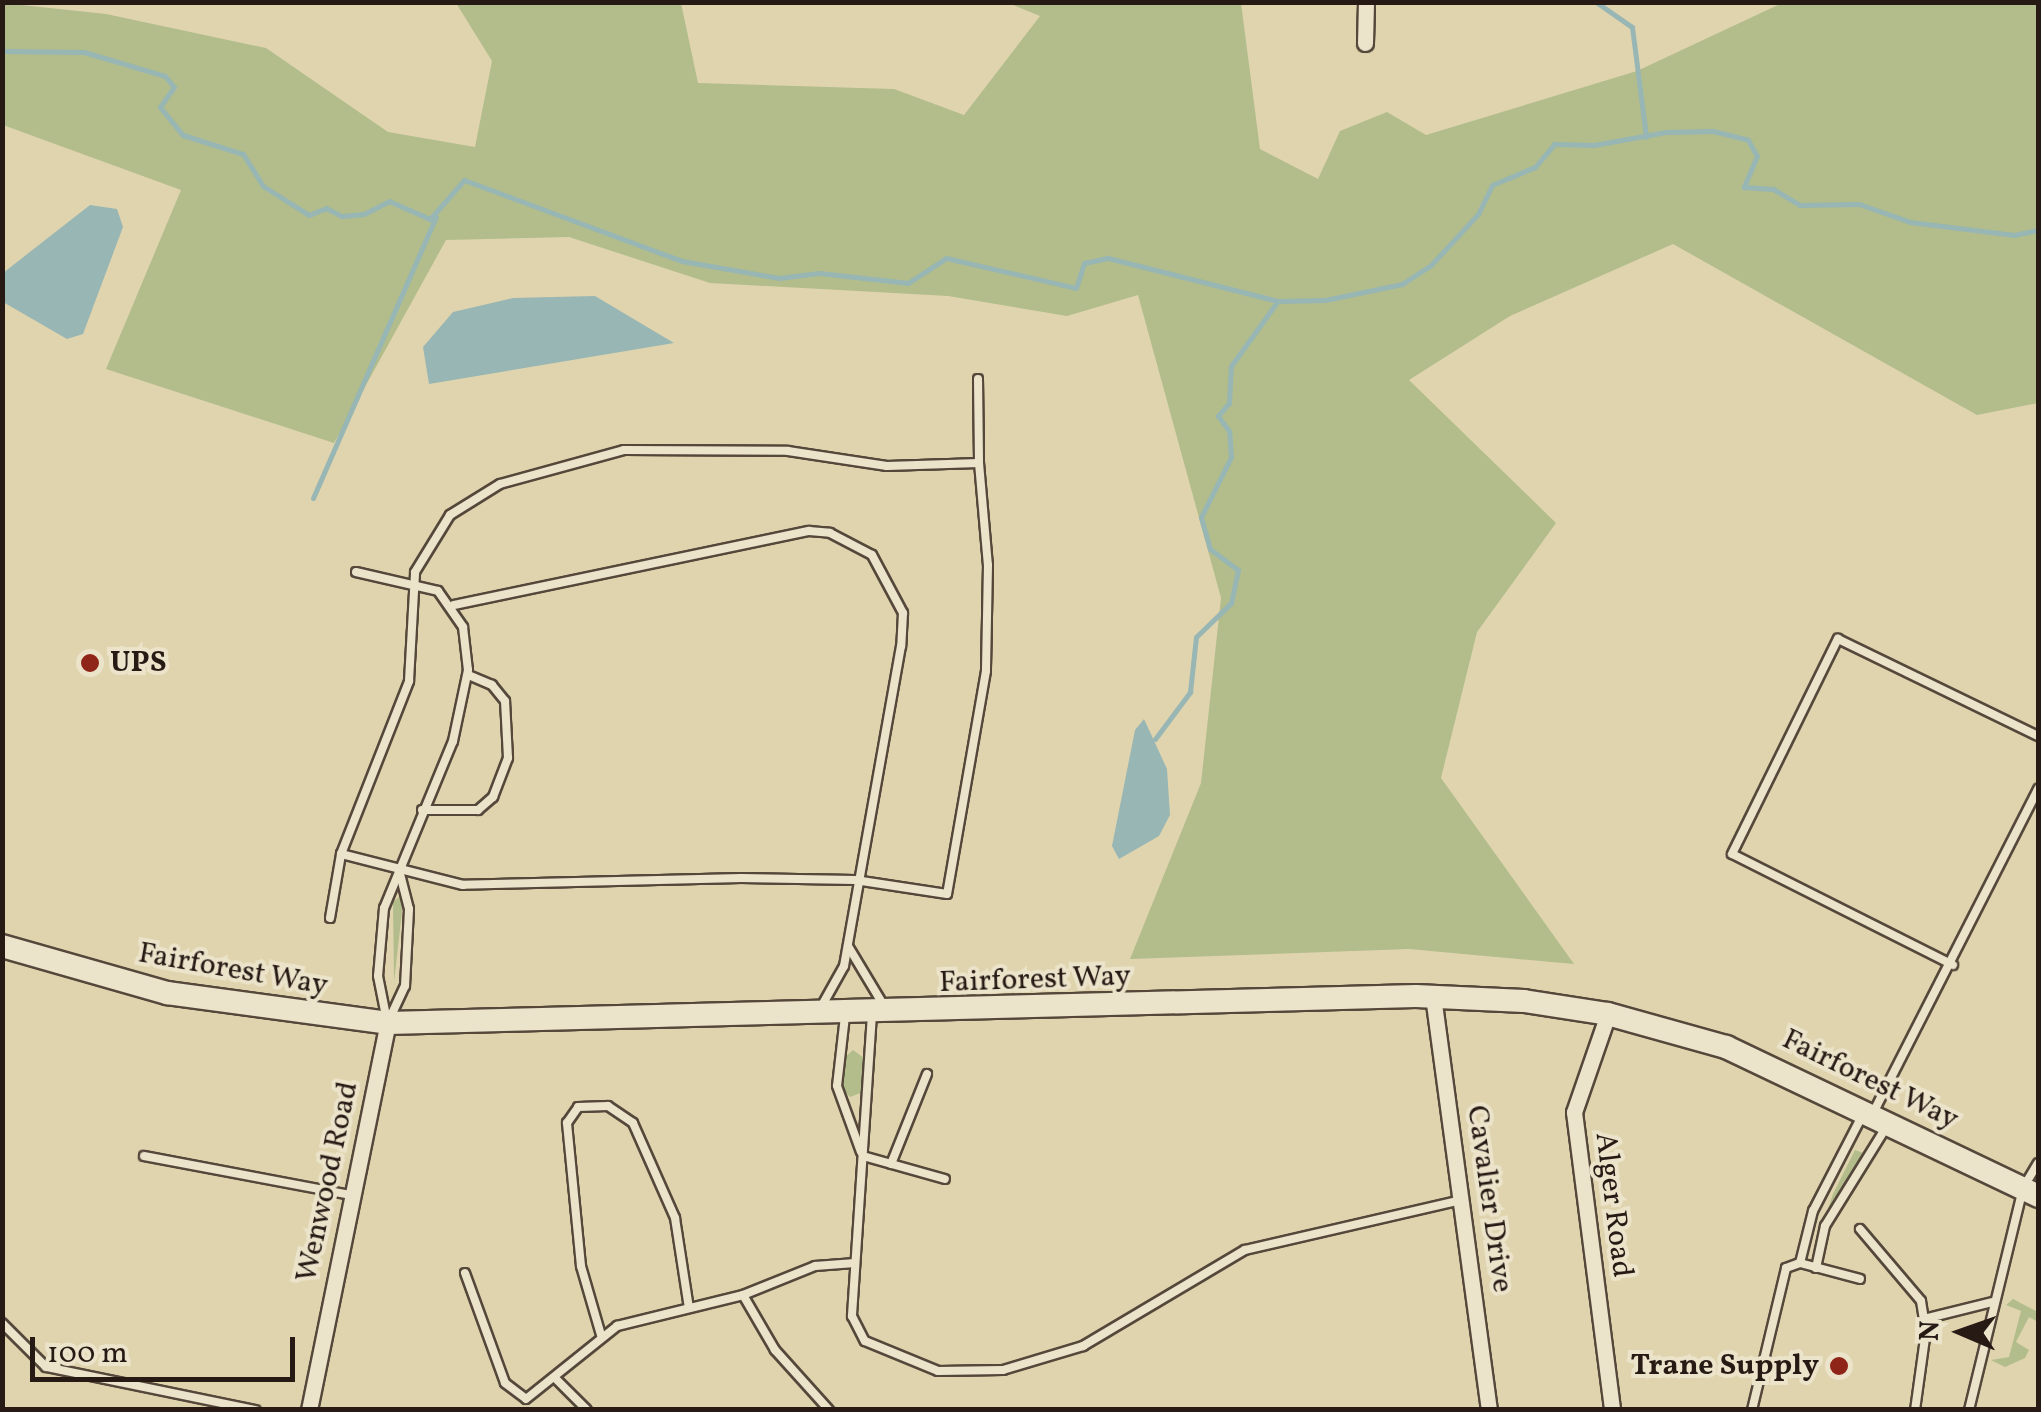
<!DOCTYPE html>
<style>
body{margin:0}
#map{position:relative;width:2041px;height:1412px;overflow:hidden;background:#e0d4ae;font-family:Vollkorn,serif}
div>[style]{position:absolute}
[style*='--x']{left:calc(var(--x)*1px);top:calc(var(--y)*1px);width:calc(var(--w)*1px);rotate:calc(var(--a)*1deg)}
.green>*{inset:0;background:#b2bd8b}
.water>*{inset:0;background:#97b6b4}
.stream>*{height:5px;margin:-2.5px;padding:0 2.5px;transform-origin:2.5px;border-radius:2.5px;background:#97b6b4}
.roads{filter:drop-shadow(2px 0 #55483b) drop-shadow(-2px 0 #55483b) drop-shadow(0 2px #55483b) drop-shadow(0 -2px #55483b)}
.service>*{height:8px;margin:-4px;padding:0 4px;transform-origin:4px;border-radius:4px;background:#ebe3ca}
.minor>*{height:15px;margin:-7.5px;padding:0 7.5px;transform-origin:7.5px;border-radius:7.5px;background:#ebe3ca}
.secondary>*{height:22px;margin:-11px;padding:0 11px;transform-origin:11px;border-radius:11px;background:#ebe3ca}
.dots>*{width:28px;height:28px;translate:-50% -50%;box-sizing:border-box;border:5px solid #ebe3ca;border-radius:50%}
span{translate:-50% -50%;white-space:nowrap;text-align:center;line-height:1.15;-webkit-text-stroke:8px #ebe3ca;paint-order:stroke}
.poi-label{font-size:30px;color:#271a15;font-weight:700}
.left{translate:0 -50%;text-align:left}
.right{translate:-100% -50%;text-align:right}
.street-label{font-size:30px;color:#271a15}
.frame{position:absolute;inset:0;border:5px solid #271a15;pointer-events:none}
.north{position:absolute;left:1911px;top:1282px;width:100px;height:100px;-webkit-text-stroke:8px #ebe3ca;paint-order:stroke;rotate:272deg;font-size:28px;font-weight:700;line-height:40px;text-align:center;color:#271a15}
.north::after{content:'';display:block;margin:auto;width:35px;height:45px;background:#271a15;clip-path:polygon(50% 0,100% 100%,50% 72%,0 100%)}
.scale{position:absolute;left:30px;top:1337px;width:265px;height:45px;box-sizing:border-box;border:5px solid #271a15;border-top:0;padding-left:12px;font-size:30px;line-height:35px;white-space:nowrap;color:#271a15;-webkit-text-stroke:8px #ebe3ca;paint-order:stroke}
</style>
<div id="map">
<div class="green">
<i style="clip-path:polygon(534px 3px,681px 3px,698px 83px,894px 89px,964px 115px,1040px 16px,1008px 3px,1241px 3px,1260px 149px,1318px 179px,1340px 131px,1387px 112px,1426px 135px,1637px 71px,1782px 3px,2038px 3px,2038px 403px,1977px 415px,1673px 244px,1510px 316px,1409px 380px,1556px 523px,1477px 632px,1441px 778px,1574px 964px,1409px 949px,1130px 959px,1201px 783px,1221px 598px,1138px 295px,1067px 316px,948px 296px,710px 283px,569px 237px,446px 240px,334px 443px,106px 369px,181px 190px,3px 125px,3px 3px,106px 14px,266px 48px,388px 132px,475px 147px,492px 61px,456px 3px)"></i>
<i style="clip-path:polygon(399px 897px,403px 903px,394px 982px,393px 902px)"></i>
<i style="clip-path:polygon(853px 1050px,864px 1058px,863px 1092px,850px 1097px,844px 1091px,843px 1059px)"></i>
<i style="clip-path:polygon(1855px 1150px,1866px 1154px,1828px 1209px,1833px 1194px)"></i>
<i style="clip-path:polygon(2013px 1299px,2038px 1312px,2038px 1322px,2029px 1317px,2016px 1342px,2029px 1350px,2025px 1358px,2005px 1367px,1991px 1360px,2009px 1357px,2021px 1311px,2006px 1305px)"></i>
</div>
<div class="water">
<i style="clip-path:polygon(90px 205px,117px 209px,123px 227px,83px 334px,67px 339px,3px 302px,3px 273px)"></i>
<i style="clip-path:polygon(595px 296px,674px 343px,429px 384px,423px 347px,453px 312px,513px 298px)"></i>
<i style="clip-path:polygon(1144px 719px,1167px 769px,1170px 815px,1159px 836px,1119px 859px,1112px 846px,1135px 730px)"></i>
</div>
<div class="stream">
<i style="--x:1596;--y:2;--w:44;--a:34.8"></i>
<i style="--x:1632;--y:27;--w:111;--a:82.7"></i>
<i style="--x:2;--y:51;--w:82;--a:0.7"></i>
<i style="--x:84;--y:52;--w:84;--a:16.5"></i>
<i style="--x:165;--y:76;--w:14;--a:51"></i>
<i style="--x:174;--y:87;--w:24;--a:125"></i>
<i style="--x:160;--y:107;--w:36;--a:51"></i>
<i style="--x:183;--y:135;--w:63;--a:17.6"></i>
<i style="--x:243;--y:154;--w:38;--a:58"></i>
<i style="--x:263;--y:186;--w:54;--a:32.2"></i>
<i style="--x:309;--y:215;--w:18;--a:-22"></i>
<i style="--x:326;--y:208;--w:18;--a:27"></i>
<i style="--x:342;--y:216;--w:22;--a:-5"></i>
<i style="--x:364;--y:214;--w:28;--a:-27"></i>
<i style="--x:389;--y:201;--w:45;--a:23.7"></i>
<i style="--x:430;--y:219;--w:52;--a:-48.9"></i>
<i style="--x:464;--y:180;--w:233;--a:20.4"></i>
<i style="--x:682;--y:261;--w:98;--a:9.9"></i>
<i style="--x:779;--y:278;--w:40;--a:-7.1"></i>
<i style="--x:819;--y:273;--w:90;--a:6.4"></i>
<i style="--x:908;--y:283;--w:45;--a:-33.3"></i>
<i style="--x:946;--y:258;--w:133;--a:13"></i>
<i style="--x:1076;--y:288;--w:26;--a:-72"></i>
<i style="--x:1084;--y:263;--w:25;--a:-12"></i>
<i style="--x:1108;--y:258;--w:175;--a:14.2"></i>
<i style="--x:1278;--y:301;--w:47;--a:-1.2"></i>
<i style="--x:1325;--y:300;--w:79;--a:-11.7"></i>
<i style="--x:1402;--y:284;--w:33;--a:-33"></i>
<i style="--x:1430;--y:266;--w:71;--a:-47.3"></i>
<i style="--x:1478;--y:214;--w:32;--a:-64"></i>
<i style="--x:1492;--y:185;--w:47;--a:-22.7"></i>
<i style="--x:1535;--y:167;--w:30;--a:-50"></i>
<i style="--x:1554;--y:144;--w:40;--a:1.4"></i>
<i style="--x:1594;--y:145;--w:73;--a:-10.2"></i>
<i style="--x:1666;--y:132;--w:47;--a:-1.2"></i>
<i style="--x:1713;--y:131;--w:36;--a:14"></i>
<i style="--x:1748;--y:140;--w:18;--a:61"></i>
<i style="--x:1757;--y:156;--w:34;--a:113"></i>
<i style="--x:1744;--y:187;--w:29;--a:4"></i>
<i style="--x:1773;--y:189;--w:31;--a:31"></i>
<i style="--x:1800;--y:205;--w:59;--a:-1"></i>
<i style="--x:1859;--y:204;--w:54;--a:19.4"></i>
<i style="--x:1910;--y:222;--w:105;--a:7.1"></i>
<i style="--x:2014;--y:235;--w:25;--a:-12"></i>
<i style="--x:313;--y:498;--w:307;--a:-66.4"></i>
<i style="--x:1155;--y:739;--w:59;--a:-53.3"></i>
<i style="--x:1190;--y:692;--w:55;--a:-83.8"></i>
<i style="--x:1196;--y:637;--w:49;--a:-44.2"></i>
<i style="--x:1231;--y:603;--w:34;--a:-78"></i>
<i style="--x:1238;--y:570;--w:35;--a:-143"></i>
<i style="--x:1210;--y:549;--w:33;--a:-106"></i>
<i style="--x:1201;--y:517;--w:67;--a:-63.4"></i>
<i style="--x:1231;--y:457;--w:26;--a:-94"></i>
<i style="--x:1229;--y:431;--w:19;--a:-126"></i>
<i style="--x:1218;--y:416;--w:17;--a:-50"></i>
<i style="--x:1229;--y:403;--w:37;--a:-87"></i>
<i style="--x:1231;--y:366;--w:79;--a:-54.3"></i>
</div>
<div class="roads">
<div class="service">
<i style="--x:978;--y:379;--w:84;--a:89.3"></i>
<i style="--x:356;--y:572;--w:84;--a:13"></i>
<i style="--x:438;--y:591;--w:44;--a:55.2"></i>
<i style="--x:463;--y:627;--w:43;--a:83.4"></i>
<i style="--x:468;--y:670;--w:73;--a:101.9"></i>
<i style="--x:453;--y:741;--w:181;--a:112.4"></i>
<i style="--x:384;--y:908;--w:68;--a:95"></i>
<i style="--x:378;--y:976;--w:46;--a:78.7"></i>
<i style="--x:454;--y:605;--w:363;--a:-11.8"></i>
<i style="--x:809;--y:531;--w:21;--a:5"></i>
<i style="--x:830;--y:533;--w:47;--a:27.6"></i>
<i style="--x:872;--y:555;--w:66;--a:61.9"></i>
<i style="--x:903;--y:613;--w:33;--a:93"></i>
<i style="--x:901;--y:646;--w:325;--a:100.1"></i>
<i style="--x:844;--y:966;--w:49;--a:119.2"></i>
<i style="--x:422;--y:810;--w:56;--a:0"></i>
<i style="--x:478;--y:810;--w:20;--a:-41"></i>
<i style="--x:493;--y:797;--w:42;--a:-69"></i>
<i style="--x:508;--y:758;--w:57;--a:-93"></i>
<i style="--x:505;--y:701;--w:21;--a:-129"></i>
<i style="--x:492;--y:685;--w:26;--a:-157"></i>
<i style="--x:330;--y:918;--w:65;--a:-80.2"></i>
<i style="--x:341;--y:854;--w:186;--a:-68.5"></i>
<i style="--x:409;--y:681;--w:109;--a:-86.8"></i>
<i style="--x:415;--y:572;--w:67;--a:-58.4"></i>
<i style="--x:450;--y:515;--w:59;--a:-31.8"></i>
<i style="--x:500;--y:484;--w:129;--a:-15.3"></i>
<i style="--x:624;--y:450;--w:164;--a:0.3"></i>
<i style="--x:788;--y:451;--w:100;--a:8.6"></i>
<i style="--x:887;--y:466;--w:92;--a:-1.9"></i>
<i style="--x:979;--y:463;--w:102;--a:85"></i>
<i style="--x:988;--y:565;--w:106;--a:91.1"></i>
<i style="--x:986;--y:671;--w:226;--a:99.9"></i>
<i style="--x:947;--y:894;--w:93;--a:-171.3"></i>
<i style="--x:855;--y:880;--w:114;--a:-179"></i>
<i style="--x:741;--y:878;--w:278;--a:178.6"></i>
<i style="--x:463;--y:885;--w:126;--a:-165.7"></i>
<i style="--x:848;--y:946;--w:70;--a:59"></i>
<i style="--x:1953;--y:965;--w:247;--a:-153.3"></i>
<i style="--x:1732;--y:854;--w:240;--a:-63.8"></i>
<i style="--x:1838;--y:639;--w:222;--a:25.9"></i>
<i style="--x:872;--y:1014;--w:303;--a:93.8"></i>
<i style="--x:852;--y:1316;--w:28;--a:63"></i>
<i style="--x:865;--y:1341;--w:79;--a:22.3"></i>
<i style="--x:938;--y:1371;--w:65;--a:-0.9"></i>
<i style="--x:1003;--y:1370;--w:84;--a:-16.7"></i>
<i style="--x:1083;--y:1346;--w:188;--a:-30.7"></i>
<i style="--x:1245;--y:1250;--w:222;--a:-13"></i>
<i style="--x:845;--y:1016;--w:70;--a:96.5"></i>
<i style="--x:837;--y:1086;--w:70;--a:70"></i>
<i style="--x:389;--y:1020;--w:38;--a:-65"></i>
<i style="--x:405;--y:986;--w:77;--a:-87"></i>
<i style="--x:409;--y:909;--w:40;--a:-104.4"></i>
<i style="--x:1873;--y:1113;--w:364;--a:-63"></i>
<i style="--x:144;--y:1156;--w:211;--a:10.7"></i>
<i style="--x:863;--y:1156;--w:85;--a:15.7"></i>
<i style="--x:891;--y:1164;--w:97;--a:-68.2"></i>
<i style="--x:1860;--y:1229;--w:94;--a:49.7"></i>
<i style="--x:1921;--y:1301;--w:30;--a:81"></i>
<i style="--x:1926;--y:1331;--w:80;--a:97.9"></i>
<i style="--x:1800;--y:1263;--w:54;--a:-76"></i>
<i style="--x:1813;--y:1211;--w:109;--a:-62.7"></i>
<i style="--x:1816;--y:1268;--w:43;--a:-77.9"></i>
<i style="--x:1825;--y:1226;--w:118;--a:-58.2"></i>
<i style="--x:465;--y:1273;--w:117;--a:70"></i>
<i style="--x:505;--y:1383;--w:26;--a:37"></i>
<i style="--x:526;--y:1399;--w:117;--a:-38.7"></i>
<i style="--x:617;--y:1326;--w:130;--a:-13.8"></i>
<i style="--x:743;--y:1295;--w:78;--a:-21.9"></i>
<i style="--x:815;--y:1266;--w:40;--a:-4.3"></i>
<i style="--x:743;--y:1295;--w:64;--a:59.8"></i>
<i style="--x:775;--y:1350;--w:81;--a:48"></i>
<i style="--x:1924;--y:1319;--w:70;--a:-14"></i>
<i style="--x:2;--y:1323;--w:62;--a:45"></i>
<i style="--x:46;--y:1367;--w:214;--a:11.6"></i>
<i style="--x:601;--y:1335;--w:72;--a:-106.2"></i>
<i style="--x:581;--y:1266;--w:144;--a:-95.6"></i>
<i style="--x:567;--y:1123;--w:19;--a:-55"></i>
<i style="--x:578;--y:1107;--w:30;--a:-2"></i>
<i style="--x:608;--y:1106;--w:30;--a:34"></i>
<i style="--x:633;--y:1123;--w:104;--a:66.1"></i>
<i style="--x:675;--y:1218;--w:91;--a:81.2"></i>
<i style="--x:557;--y:1380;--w:42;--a:45"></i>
<i style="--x:1752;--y:1410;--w:146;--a:-76.5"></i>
<i style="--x:1786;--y:1268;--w:15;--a:-20"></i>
<i style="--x:1800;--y:1263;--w:62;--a:14.9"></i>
<i style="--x:1969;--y:1410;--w:228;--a:-76.3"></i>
<i style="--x:2023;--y:1188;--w:29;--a:-59"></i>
</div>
<div class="minor">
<i style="--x:1365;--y:43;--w:41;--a:-88.6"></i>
<i style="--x:1433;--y:996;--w:418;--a:82.3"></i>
<i style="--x:1608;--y:1014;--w:104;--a:109.1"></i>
<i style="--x:1574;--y:1112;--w:300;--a:82.7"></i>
<i style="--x:309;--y:1410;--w:395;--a:-78.5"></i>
</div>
<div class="secondary">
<i style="--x:2;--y:946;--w:172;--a:15.9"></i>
<i style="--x:167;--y:993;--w:223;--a:7.7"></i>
<i style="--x:388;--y:1023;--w:1028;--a:-1.5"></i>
<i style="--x:1416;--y:996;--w:108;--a:2.7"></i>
<i style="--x:1524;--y:1001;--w:85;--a:8.8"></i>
<i style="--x:1608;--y:1014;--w:123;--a:15.6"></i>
<i style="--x:1726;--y:1047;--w:346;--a:25.5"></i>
</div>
</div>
<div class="dots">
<i style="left:90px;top:663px;background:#8f2418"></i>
<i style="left:1839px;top:1366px;background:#8f2418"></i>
</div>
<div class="poi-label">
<span class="left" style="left:110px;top:663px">UPS</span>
<span class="right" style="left:1819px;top:1366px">Trane Supply</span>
</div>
<div class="street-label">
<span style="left:233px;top:970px;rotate:10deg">Fairforest Way</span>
<span style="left:1035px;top:980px;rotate:-2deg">Fairforest Way</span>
<span style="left:1870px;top:1080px;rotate:26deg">Fairforest Way</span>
<span style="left:328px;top:1182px;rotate:-78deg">Wenwood Road</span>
<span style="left:1489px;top:1199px;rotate:82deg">Cavalier Drive</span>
<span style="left:1613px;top:1205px;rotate:83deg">Alger Road</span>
</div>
<div class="frame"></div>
<div class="north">N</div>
<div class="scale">100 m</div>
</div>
